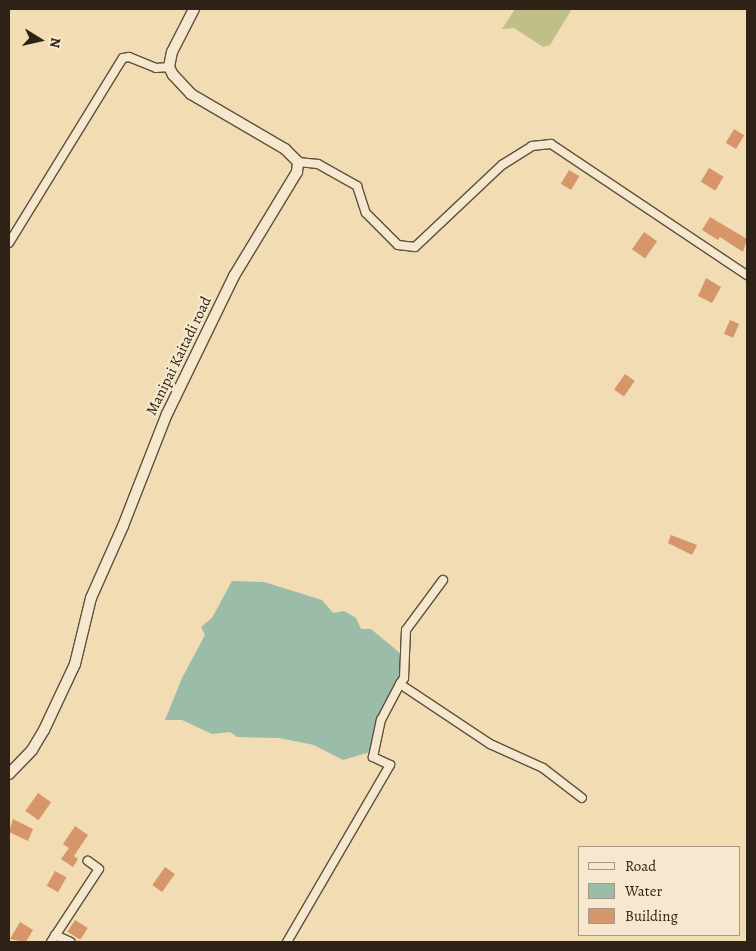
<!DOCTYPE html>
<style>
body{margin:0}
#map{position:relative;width:756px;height:951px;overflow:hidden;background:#f1dcb3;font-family:Alegreya,serif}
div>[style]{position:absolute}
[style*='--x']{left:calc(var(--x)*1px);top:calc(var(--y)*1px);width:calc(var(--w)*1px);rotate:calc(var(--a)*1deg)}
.green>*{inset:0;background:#c0bf88}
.water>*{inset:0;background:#9bbca8}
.building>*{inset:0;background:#d69669;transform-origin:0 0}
.roads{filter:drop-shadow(1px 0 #5e503c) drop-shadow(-1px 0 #5e503c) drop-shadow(0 1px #5e503c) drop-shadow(0 -1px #5e503c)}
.minor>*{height:8px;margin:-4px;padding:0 4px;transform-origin:4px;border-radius:4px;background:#f6e8ce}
.secondary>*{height:10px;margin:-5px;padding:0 5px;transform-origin:5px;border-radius:5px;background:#f6e8ce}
span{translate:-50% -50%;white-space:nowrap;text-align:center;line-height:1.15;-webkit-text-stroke:4.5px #f6e8ce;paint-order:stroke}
.street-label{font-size:15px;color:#2d2215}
.frame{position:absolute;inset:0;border:10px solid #2d2215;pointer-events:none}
.legend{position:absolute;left:578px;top:846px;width:162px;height:90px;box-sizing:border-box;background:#f6e8ce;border:1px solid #a69984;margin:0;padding:6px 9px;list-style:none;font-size:15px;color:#2d2215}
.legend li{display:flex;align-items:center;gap:10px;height:25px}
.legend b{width:25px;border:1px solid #a69984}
.north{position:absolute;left:15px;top:15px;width:50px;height:50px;-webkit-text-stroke:4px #f6e8ce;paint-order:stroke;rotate:100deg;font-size:14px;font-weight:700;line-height:20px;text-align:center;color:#2d2215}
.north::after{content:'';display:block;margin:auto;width:18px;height:22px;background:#2d2215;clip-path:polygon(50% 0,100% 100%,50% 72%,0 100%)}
</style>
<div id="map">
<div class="green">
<i style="clip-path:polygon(515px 9px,572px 9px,550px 45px,543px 47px,514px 28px,502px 29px)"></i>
</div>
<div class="water">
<i style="clip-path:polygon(232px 581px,264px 582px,322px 600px,333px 613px,344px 611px,356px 618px,361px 629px,371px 629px,401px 654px,402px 677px,380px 717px,370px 752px,343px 760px,314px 745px,279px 738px,237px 737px,230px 732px,212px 734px,182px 720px,165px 720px,182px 678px,205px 635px,201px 627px,212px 618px)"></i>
</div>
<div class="building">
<i style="left:734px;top:129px;width:12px;height:16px;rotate:31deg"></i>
<i style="left:709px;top:168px;width:17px;height:16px;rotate:31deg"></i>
<i style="left:569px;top:170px;width:12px;height:16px;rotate:31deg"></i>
<i style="clip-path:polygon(710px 217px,747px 239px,743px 252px,720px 237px,718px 240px,702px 230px)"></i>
<i style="left:644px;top:232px;width:16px;height:21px;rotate:35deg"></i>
<i style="clip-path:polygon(706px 278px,721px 287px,712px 303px,698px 296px)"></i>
<i style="left:730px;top:320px;width:10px;height:15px;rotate:24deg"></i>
<i style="left:625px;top:374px;width:12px;height:19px;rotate:35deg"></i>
<i style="clip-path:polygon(671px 535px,697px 545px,692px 555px,668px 543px)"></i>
<i style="left:38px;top:793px;width:16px;height:22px;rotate:35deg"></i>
<i style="clip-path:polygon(13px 819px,33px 829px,28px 841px,9px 832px)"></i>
<i style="clip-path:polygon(75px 826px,88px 835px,74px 856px,78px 859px,73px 867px,61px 859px,69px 848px,63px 844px)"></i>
<i style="left:165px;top:867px;width:12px;height:22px;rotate:35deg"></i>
<i style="left:55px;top:871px;width:13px;height:17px;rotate:29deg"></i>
<i style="left:75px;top:920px;width:15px;height:14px;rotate:32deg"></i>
<i style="clip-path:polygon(20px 922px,33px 930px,26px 942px,10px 939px)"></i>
</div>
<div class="roads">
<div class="minor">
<i style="--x:298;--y:162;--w:20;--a:6"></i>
<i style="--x:318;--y:164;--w:45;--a:29.4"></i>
<i style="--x:357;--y:186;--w:28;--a:72"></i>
<i style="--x:366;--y:213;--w:45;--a:45"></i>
<i style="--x:398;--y:245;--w:17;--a:7"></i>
<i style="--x:415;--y:247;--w:120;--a:-43.3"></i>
<i style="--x:502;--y:165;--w:36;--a:-32"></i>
<i style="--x:532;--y:146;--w:19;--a:-6"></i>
<i style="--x:551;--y:144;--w:236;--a:33.8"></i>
<i style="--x:9;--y:243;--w:217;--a:-58.4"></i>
<i style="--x:123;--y:58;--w:6;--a:-9"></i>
<i style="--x:129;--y:57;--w:29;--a:22"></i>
<i style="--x:156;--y:68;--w:13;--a:-4"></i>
<i style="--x:443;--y:580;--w:62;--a:126.5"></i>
<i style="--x:406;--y:630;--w:48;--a:92.4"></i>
<i style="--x:404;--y:678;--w:7;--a:124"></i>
<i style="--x:400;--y:684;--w:108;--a:33.7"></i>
<i style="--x:490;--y:744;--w:58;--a:24.4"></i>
<i style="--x:543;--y:768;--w:49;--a:37.6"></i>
<i style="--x:55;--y:935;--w:17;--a:24"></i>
<i style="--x:51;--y:942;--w:87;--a:-56.7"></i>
<i style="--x:99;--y:869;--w:14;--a:-144"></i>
<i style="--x:287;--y:942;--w:205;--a:-59.8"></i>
<i style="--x:390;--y:765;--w:19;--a:-155"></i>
<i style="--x:373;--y:757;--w:38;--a:-78"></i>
<i style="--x:381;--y:720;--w:41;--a:-62.2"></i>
</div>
<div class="secondary">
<i style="--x:9;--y:774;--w:33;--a:-46"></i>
<i style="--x:32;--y:750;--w:23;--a:-59"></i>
<i style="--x:44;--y:730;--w:73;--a:-64.8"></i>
<i style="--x:75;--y:664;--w:68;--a:-76.4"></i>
<i style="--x:91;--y:598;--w:79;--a:-66"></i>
<i style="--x:123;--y:526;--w:120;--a:-68.6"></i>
<i style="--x:167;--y:414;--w:153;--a:-64.1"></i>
<i style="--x:234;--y:276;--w:122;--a:-58.8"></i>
<i style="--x:297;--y:172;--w:10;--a:-84"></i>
<i style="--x:298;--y:162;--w:18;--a:-135"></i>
<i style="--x:285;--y:149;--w:109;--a:-149.7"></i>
<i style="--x:191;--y:94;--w:26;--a:-133"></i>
<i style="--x:173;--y:75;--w:9;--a:-117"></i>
<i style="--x:169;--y:67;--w:15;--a:-79"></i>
<i style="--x:172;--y:52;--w:48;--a:-62.9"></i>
</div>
</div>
<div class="street-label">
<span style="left:179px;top:356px;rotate:-64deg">Manipai Kaitadi road</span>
</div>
<div class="frame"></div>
<ul class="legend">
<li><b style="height:6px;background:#f6e8ce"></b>Road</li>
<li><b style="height:14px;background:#9bbca8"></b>Water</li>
<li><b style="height:14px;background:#d69669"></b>Building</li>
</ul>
<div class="north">N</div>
</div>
